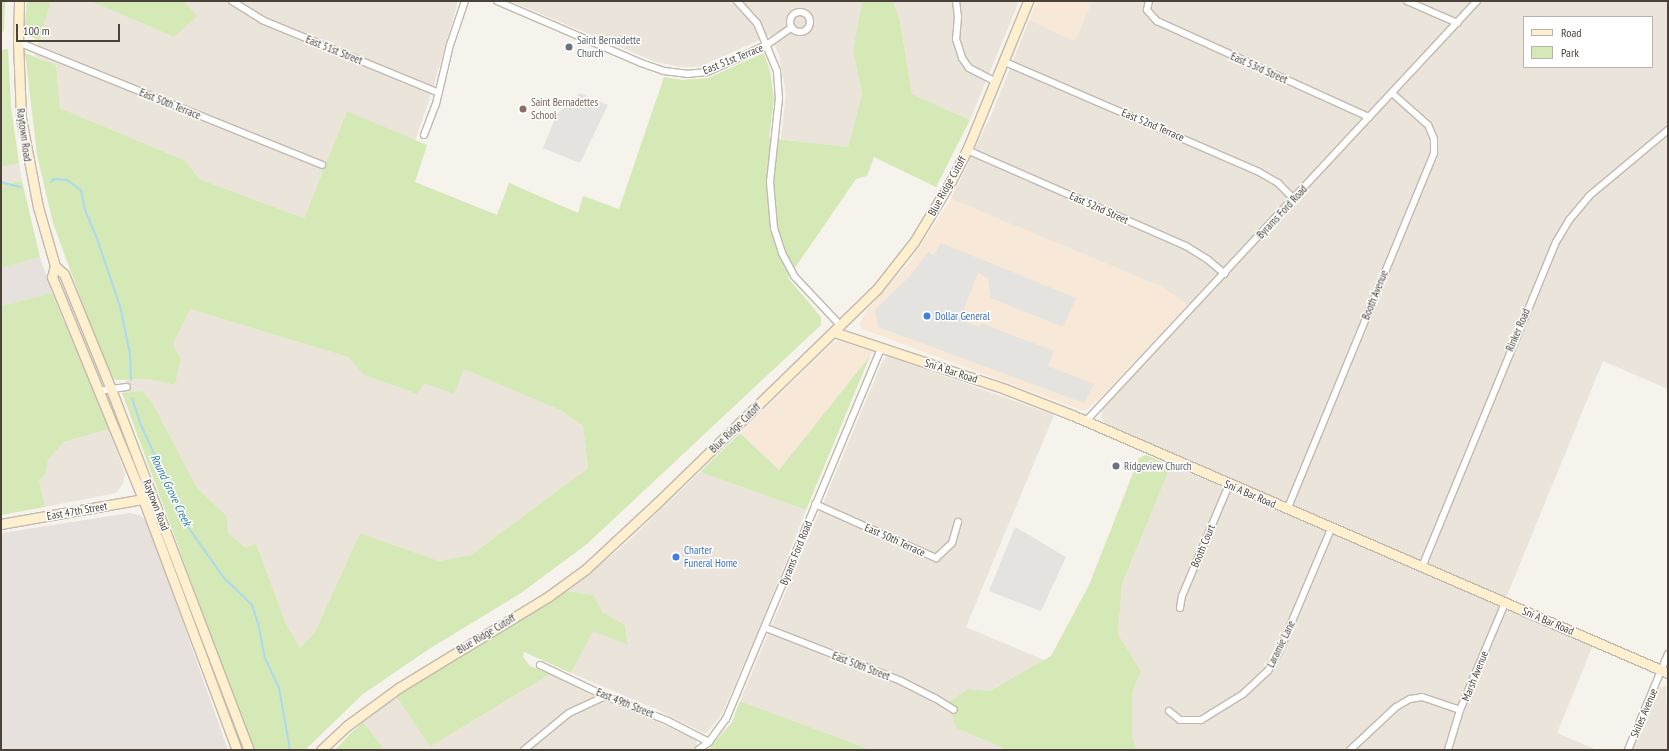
<!DOCTYPE html>
<style>
body{margin:0}
#map{position:relative;width:1669px;height:751px;overflow:hidden;background:#f6f2ec;font-family:"PT Sans Narrow",sans-serif}
div>[style]{position:absolute}
[style*='--x']{left:calc(var(--x)*1px);top:calc(var(--y)*1px);width:calc(var(--w)*1px);rotate:calc(var(--a)*1deg)}
.residential>*{inset:0;background:#eae4da}
.commercial>*{inset:0;background:#f7e8d8}
.industrial>*{inset:0;background:#e6e1dd}
.green>*{inset:0;background:#d5e9b6}
.parking>*{inset:0;background:#e5e3e0}
.stream>*{height:2px;margin:-1px;padding:0 1px;transform-origin:1px;border-radius:1px;background:#aad9f1}
.roads{filter:drop-shadow(1px 0 #c2b9ae) drop-shadow(-1px 0 #c2b9ae) drop-shadow(0 1px #c2b9ae) drop-shadow(0 -1px #c2b9ae)}
.minor>*{height:6px;margin:-3px;padding:0 3px;transform-origin:3px;border-radius:3px;background:#fff}
.minor>.ring{margin:-3px;padding:0;box-sizing:content-box;background:none;border:6px solid #fff;border-radius:50%}
.secondary>*{height:9px;margin:-4.5px;padding:0 4.5px;transform-origin:4.5px;border-radius:4.5px;background:#feefce}
.dots>*{width:11px;height:11px;translate:-50% -50%;box-sizing:border-box;border:2px solid #fff;border-radius:50%}
span{translate:-50% -50%;white-space:nowrap;text-align:center;line-height:1.15;-webkit-text-stroke:3px #fff;paint-order:stroke}
.worship-label{font-size:11px;color:#5b616d}
.left{translate:0 -50%;text-align:left}
.street-label{font-size:11px;color:#4b4339}
.education-label{font-size:11px;color:#785e54}
.shop-label{font-size:11px;color:#366cbe}
.water-label{font-size:12px;color:#2e7ca7;font-style:italic}
.frame{position:absolute;inset:0;border:2px solid #4b4339;pointer-events:none}
.legend{position:absolute;left:1523px;top:16px;width:130px;height:52px;box-sizing:border-box;background:#fff;border:1px solid #b7b4b0;margin:0;padding:5px 7px;list-style:none;font-size:12px;color:#4b4339}
.legend li{display:flex;align-items:center;gap:8px;height:20px}
.legend b{width:20px;border:1px solid #b7b4b0}
.scale{position:absolute;left:16px;top:24px;width:104px;height:18px;box-sizing:border-box;border:2px solid #4b4339;border-top:0;padding-left:5px;font-size:12px;line-height:14px;white-space:nowrap;color:#4b4339;-webkit-text-stroke:3px #fff;paint-order:stroke}
</style>
<div id="map">
<div class="residential">
<i style="clip-path:polygon(51px 1px,90px 1px,174px 37px,196px 16px,184px 1px,458px 1px,435px 82px,415px 141px,347px 111px,304px 218px,199px 179px,186px 161px,60px 108px,56px 65px,34px 56px)"></i>
<i style="clip-path:polygon(510px 1px,862px 1px,853px 50px,862px 94px,848px 147px,781px 139px,786px 94px,779px 55px,770px 35px,699px 67px,681px 67px,656px 62px)"></i>
<i style="clip-path:polygon(893px 1px,1019px 1px,970px 120px,912px 94px,900px 21px)"></i>
<i style="clip-path:polygon(evenodd,1092px 1px,1668px 1px,1668px 389px,1603px 361px,1506px 598px,1109px 428px,1101px 418px,1103px 408px,1467px 18px,1458px 15px,1188px 305px,1160px 286px,951px 199px,993px 111px,1029px 20px,1075px 41px,1092px 1px,1524px 17px,1652px 17px,1652px 67px,1524px 67px,1524px 17px)"></i>
<i style="clip-path:polygon(19px 163px,22px 181px,1px 184px,1px 167px)"></i>
<i style="clip-path:polygon(190px 309px,348px 357px,364px 375px,417px 394px,424px 382px,454px 394px,464px 368px,560px 410px,583px 426px,588px 468px,471px 555px,439px 561px,360px 533px,315px 632px,300px 648px,286px 624px,256px 543px,246px 548px,228px 533px,227px 516px,197px 488px,152px 402px,142px 391px,122px 393px,126px 380px,150px 379px,175px 385px,181px 359px,173px 344px)"></i>
<i style="clip-path:polygon(888px 356px,1054px 415px,966px 627px,1044px 660px,990px 691px,968px 689px,956px 728px,1003px 748px,1002px 750px,872px 750px,740px 701px,883px 360px)"></i>
<i style="clip-path:polygon(109px 429px,125px 474px,123px 484px,116px 493px,45px 507px,39px 481px,46px 474px,48px 460px,64px 442px)"></i>
<i style="clip-path:polygon(1171px 465px,1593px 645px,1557px 733px,1597px 750px,1137px 750px,1132px 735px,1132px 693px,1141px 671px,1118px 634px,1122px 584px)"></i>
<i style="clip-path:polygon(700px 472px,806px 510px,758px 632px,722px 714px,706px 734px,658px 710px,571px 673px,593px 630px,628px 644px,625px 625px,602px 612px,594px 595px,567px 591px,622px 547px)"></i>
<i style="clip-path:polygon(550px 674px,695px 739px,697px 744px,691px 750px,385px 750px,363px 722px,396px 696px,430px 747px)"></i>
<i style="clip-path:polygon(1666px 686px,1668px 750px,1632px 750px,1655px 695px,1659px 688px)"></i>
</div>
<div class="commercial">
<i style="clip-path:polygon(1037px 1px,1092px 1px,1075px 41px,1029px 20px)"></i>
<i style="clip-path:polygon(951px 199px,1160px 286px,1188px 305px,1098px 400px,1084px 411px,862px 329px,860px 324px,865px 313px,911px 260px)"></i>
<i style="clip-path:polygon(839px 341px,872px 351px,870px 356px,779px 470px,740px 433px,833px 343px)"></i>
</div>
<div class="industrial">
<i style="clip-path:polygon(40px 257px,52px 293px,1px 306px,1px 268px)"></i>
<i style="clip-path:polygon(130px 513px,140px 515px,147px 521px,228px 750px,1px 750px,1px 533px)"></i>
</div>
<div class="green">
<i style="clip-path:polygon(1px 1px,5px 1px,4px 31px,1px 33px)"></i>
<i style="clip-path:polygon(27px 1px,51px 1px,39px 41px,29px 35px,25px 26px)"></i>
<i style="clip-path:polygon(90px 1px,184px 1px,197px 16px,174px 37px)"></i>
<i style="clip-path:polygon(862px 1px,893px 1px,900px 21px,912px 94px,970px 120px,936px 187px,874px 157px,867px 176px,856px 179px,788px 278px,821px 317px,821px 325px,587px 544px,521px 593px,429px 649px,363px 694px,305px 750px,253px 750px,122px 393px,142px 391px,152px 402px,197px 488px,227px 516px,228px 533px,246px 548px,256px 543px,286px 624px,300px 648px,315px 632px,360px 533px,439px 561px,471px 555px,588px 468px,583px 426px,560px 410px,464px 369px,454px 394px,424px 383px,417px 394px,364px 375px,348px 357px,190px 309px,173px 344px,181px 359px,175px 385px,149px 379px,116px 380px,108px 373px,53px 223px,37px 155px,25px 53px,56px 65px,60px 108px,186px 161px,199px 179px,304px 218px,347px 111px,427px 145px,415px 182px,497px 215px,509px 183px,578px 213px,583px 196px,619px 209px,664px 77px,683px 80px,708px 78px,764px 53px,770px 71px,774px 99px,769px 138px,848px 147px,862px 94px,853px 50px)"></i>
<i style="clip-path:polygon(8px 49px,11px 106px,19px 163px,1px 167px,1px 50px)"></i>
<i style="clip-path:polygon(22px 181px,40px 257px,1px 268px,1px 184px)"></i>
<i style="clip-path:polygon(52px 293px,109px 429px,64px 442px,48px 460px,46px 474px,39px 481px,45px 507px,1px 515px,1px 306px)"></i>
<i style="clip-path:polygon(870px 356px,806px 510px,700px 472px,740px 433px,779px 470px)"></i>
<i style="clip-path:polygon(1146px 455px,1171px 465px,1122px 584px,1118px 634px,1141px 671px,1132px 693px,1132px 735px,1137px 750px,1002px 750px,1003px 748px,956px 728px,949px 702px,968px 689px,990px 691px,1051px 656px,1089px 585px,1139px 458px)"></i>
<i style="clip-path:polygon(567px 591px,594px 595px,602px 612px,625px 625px,628px 645px,593px 631px,571px 673px,524px 652px,523px 657px,530px 666px,550px 674px,430px 747px,396px 696px)"></i>
<i style="clip-path:polygon(740px 701px,872px 750px,708px 750px,732px 722px)"></i>
<i style="clip-path:polygon(363px 722px,385px 750px,335px 750px,349px 735px)"></i>
</div>
<div class="parking">
<i style="clip-path:polygon(580px 93px,608px 105px,580px 163px,543px 148px,557px 114px)"></i>
<i style="clip-path:polygon(941px 243px,1076px 298px,1063px 327px,991px 298px,988px 278px,978px 273px,960px 319px,979px 327px,981px 323px,1054px 351px,1048px 366px,1094px 384px,1084px 403px,878px 327px,875px 310px,910px 276px,928px 252px,934px 255px)"></i>
<i style="clip-path:polygon(1015px 527px,1066px 557px,1041px 611px,989px 591px)"></i>
</div>
<div class="stream">
<i style="--x:1;--y:182;--w:20;--a:15"></i>
<i style="--x:51;--y:182;--w:4;--a:-45"></i>
<i style="--x:54;--y:179;--w:13;--a:4"></i>
<i style="--x:67;--y:180;--w:17;--a:36"></i>
<i style="--x:81;--y:190;--w:20;--a:79"></i>
<i style="--x:85;--y:210;--w:28;--a:67"></i>
<i style="--x:96;--y:236;--w:74;--a:71.1"></i>
<i style="--x:120;--y:306;--w:49;--a:78.2"></i>
<i style="--x:130;--y:354;--w:26;--a:88"></i>
<i style="--x:132;--y:398;--w:28;--a:72"></i>
<i style="--x:141;--y:425;--w:109;--a:65.6"></i>
<i style="--x:186;--y:524;--w:66;--a:54.9"></i>
<i style="--x:224;--y:578;--w:39;--a:44"></i>
<i style="--x:252;--y:605;--w:19;--a:72"></i>
<i style="--x:258;--y:623;--w:36;--a:79"></i>
<i style="--x:265;--y:658;--w:33;--a:65"></i>
<i style="--x:279;--y:688;--w:63;--a:79.9"></i>
</div>
<div class="roads">
<div class="minor">
<i style="--x:232;--y:1;--w:36;--a:32"></i>
<i style="--x:262;--y:20;--w:191;--a:22.4"></i>
<i style="--x:497;--y:1;--w:157;--a:23.3"></i>
<i style="--x:641;--y:63;--w:24;--a:19"></i>
<i style="--x:664;--y:71;--w:23;--a:7"></i>
<i style="--x:687;--y:74;--w:20;--a:-6"></i>
<i style="--x:707;--y:72;--w:30;--a:-24"></i>
<i style="--x:734;--y:60;--w:38;--a:-25"></i>
<i style="--x:768;--y:44;--w:29;--a:-35"></i>
<i style="--x:737;--y:1;--w:30;--a:48"></i>
<i style="--x:757;--y:23;--w:52;--a:67.4"></i>
<i style="--x:777;--y:71;--w:27;--a:86"></i>
<i style="--x:779;--y:98;--w:84;--a:96.1"></i>
<i style="--x:770;--y:182;--w:46;--a:85"></i>
<i style="--x:774;--y:228;--w:26;--a:72"></i>
<i style="--x:782;--y:253;--w:26;--a:62"></i>
<i style="--x:794;--y:276;--w:67;--a:46.8"></i>
<i style="--x:956;--y:1;--w:16;--a:83"></i>
<i style="--x:958;--y:17;--w:22;--a:95"></i>
<i style="--x:956;--y:39;--w:20;--a:72"></i>
<i style="--x:962;--y:58;--w:12;--a:55"></i>
<i style="--x:969;--y:68;--w:30;--a:27"></i>
<i style="--x:1149;--y:1;--w:9;--a:103"></i>
<i style="--x:1147;--y:10;--w:15;--a:48"></i>
<i style="--x:1157;--y:21;--w:233;--a:24.4"></i>
<i style="--x:1407;--y:1;--w:55;--a:23.7"></i>
<i class="ring" style="left:790px;top:12px;width:14px;height:14px"></i>
<i style="--x:18;--y:42;--w:328;--a:22"></i>
<i style="--x:1005;--y:62;--w:277;--a:23.4"></i>
<i style="--x:1259;--y:172;--w:22;--a:30"></i>
<i style="--x:1278;--y:183;--w:23;--a:45"></i>
<i style="--x:424;--y:135;--w:33;--a:-69"></i>
<i style="--x:436;--y:104;--w:61;--a:-76.7"></i>
<i style="--x:450;--y:45;--w:46;--a:-71.2"></i>
<i style="--x:967;--y:150;--w:239;--a:23.7"></i>
<i style="--x:1186;--y:246;--w:25;--a:32"></i>
<i style="--x:1207;--y:259;--w:23;--a:40"></i>
<i style="--x:98;--y:391;--w:29;--a:-8"></i>
<i style="--x:1086;--y:421;--w:574;--a:-47.05"></i>
<i style="--x:815;--y:504;--w:133;--a:24.1"></i>
<i style="--x:936;--y:558;--w:22;--a:-43"></i>
<i style="--x:952;--y:543;--w:22;--a:-74"></i>
<i style="--x:1287;--y:510;--w:386;--a:-67.6"></i>
<i style="--x:1434;--y:153;--w:14;--a:-90"></i>
<i style="--x:1434;--y:139;--w:15;--a:-113"></i>
<i style="--x:1428;--y:125;--w:48;--a:-138.4"></i>
<i style="--x:1422;--y:567;--w:352;--a:-67.6"></i>
<i style="--x:1556;--y:242;--w:27;--a:-59"></i>
<i style="--x:1570;--y:219;--w:30;--a:-50"></i>
<i style="--x:1589;--y:196;--w:103;--a:-39.9"></i>
<i style="--x:1180;--y:608;--w:12;--a:-81"></i>
<i style="--x:1182;--y:596;--w:121;--a:-67.1"></i>
<i style="--x:766;--y:628;--w:145;--a:21.4"></i>
<i style="--x:901;--y:681;--w:38;--a:27"></i>
<i style="--x:935;--y:698;--w:22;--a:32"></i>
<i style="--x:540;--y:665;--w:72;--a:25.5"></i>
<i style="--x:605;--y:696;--w:68;--a:21.6"></i>
<i style="--x:668;--y:721;--w:46;--a:27.1"></i>
<i style="--x:1169;--y:711;--w:14;--a:39"></i>
<i style="--x:1180;--y:720;--w:21;--a:0"></i>
<i style="--x:1201;--y:720;--w:49;--a:-31.8"></i>
<i style="--x:1243;--y:694;--w:34;--a:-43"></i>
<i style="--x:1268;--y:671;--w:22;--a:-60"></i>
<i style="--x:1279;--y:652;--w:134;--a:-67.1"></i>
<i style="--x:524;--y:750;--w:58;--a:-39.4"></i>
<i style="--x:569;--y:713;--w:40;--a:-25"></i>
<i style="--x:698;--y:750;--w:14;--a:-36"></i>
<i style="--x:709;--y:742;--w:29;--a:-54"></i>
<i style="--x:726;--y:719;--w:402;--a:-67.3"></i>
<i style="--x:1350;--y:750;--w:63;--a:-43.1"></i>
<i style="--x:1396;--y:707;--w:16;--a:-30"></i>
<i style="--x:1410;--y:699;--w:12;--a:-9"></i>
<i style="--x:1422;--y:697;--w:40;--a:18.9"></i>
<i style="--x:1448;--y:750;--w:42;--a:-73.3"></i>
<i style="--x:1460;--y:710;--w:116;--a:-67.2"></i>
<i style="--x:1628;--y:750;--w:104;--a:-67.4"></i>
</div>
<div class="secondary">
<i style="--x:19;--y:1;--w:41;--a:91.4"></i>
<i style="--x:18;--y:42;--w:76;--a:87.7"></i>
<i style="--x:21;--y:118;--w:91;--a:79.2"></i>
<i style="--x:38;--y:207;--w:61;--a:73.9"></i>
<i style="--x:55;--y:266;--w:12;--a:42"></i>
<i style="--x:64;--y:274;--w:124;--a:67.8"></i>
<i style="--x:111;--y:389;--w:386;--a:69.1"></i>
<i style="--x:55;--y:266;--w:11;--a:105"></i>
<i style="--x:52;--y:277;--w:240;--a:67.7"></i>
<i style="--x:143;--y:499;--w:268;--a:69.5"></i>
<i style="--x:834;--y:332;--w:180;--a:18.4"></i>
<i style="--x:1005;--y:389;--w:72;--a:21.2"></i>
<i style="--x:1072;--y:415;--w:649;--a:23.41"></i>
<i style="--x:1;--y:524;--w:149;--a:-10"></i>
<i style="--x:321;--y:750;--w:37;--a:-43"></i>
<i style="--x:348;--y:725;--w:64;--a:-36.2"></i>
<i style="--x:400;--y:687;--w:175;--a:-31.4"></i>
<i style="--x:549;--y:596;--w:46;--a:-36.1"></i>
<i style="--x:586;--y:569;--w:97;--a:-42.9"></i>
<i style="--x:657;--y:503;--w:307;--a:-44.2"></i>
<i style="--x:877;--y:289;--w:60;--a:-51.8"></i>
<i style="--x:914;--y:242;--w:71;--a:-58.8"></i>
<i style="--x:951;--y:181;--w:35;--a:-63"></i>
<i style="--x:967;--y:150;--w:161;--a:-67.7"></i>
</div>
</div>
<div class="dots">
<i style="left:569px;top:47px;background:#6b7280"></i>
<i style="left:523px;top:109px;background:#8d6e63"></i>
<i style="left:927px;top:316px;background:#3f7fe0"></i>
<i style="left:1116px;top:466px;background:#6b7280"></i>
<i style="left:676px;top:557px;background:#3f7fe0"></i>
</div>
<div class="worship-label">
<span class="left" style="left:577px;top:47px">Saint Bernadette<br>Church</span>
<span class="left" style="left:1124px;top:466px">Ridgeview Church</span>
</div>
<div class="street-label">
<span style="left:334px;top:50px;rotate:22deg">East 51st Street</span>
<span style="left:733px;top:59px;rotate:-22deg">East 51st Terrace</span>
<span style="left:1259px;top:68px;rotate:24deg">East 53rd Street</span>
<span style="left:170px;top:104px;rotate:22deg">East 50th Terrace</span>
<span style="left:1153px;top:125px;rotate:23deg">East 52nd Terrace</span>
<span style="left:24px;top:135px;rotate:82deg">Raytown Road</span>
<span style="left:947px;top:186px;rotate:-61deg">Blue Ridge Cutoff</span>
<span style="left:1099px;top:208px;rotate:24deg">East 52nd Street</span>
<span style="left:1282px;top:212px;rotate:-47deg">Byrams Ford Road</span>
<span style="left:1375px;top:295px;rotate:-68deg">Booth Avenue</span>
<span style="left:1518px;top:330px;rotate:-67deg">Rinker Road</span>
<span style="left:951px;top:371px;rotate:18deg">Sni A Bar Road</span>
<span style="left:735px;top:428px;rotate:-44deg">Blue Ridge Cutoff</span>
<span style="left:1250px;top:494px;rotate:23deg">Sni A Bar Road</span>
<span style="left:156px;top:505px;rotate:69deg">Raytown Road</span>
<span style="left:77px;top:511px;rotate:-10deg">East 47th Street</span>
<span style="left:895px;top:540px;rotate:24deg">East 50th Terrace</span>
<span style="left:1203px;top:546px;rotate:-67deg">Booth Court</span>
<span style="left:796px;top:553px;rotate:-68deg">Byrams Ford Road</span>
<span style="left:1548px;top:621px;rotate:23deg">Sni A Bar Road</span>
<span style="left:486px;top:634px;rotate:-31deg">Blue Ridge Cutoff</span>
<span style="left:1281px;top:644px;rotate:-64deg">Laramie Lane</span>
<span style="left:861px;top:666px;rotate:21deg">East 50th Street</span>
<span style="left:1475px;top:676px;rotate:-68deg">Marsh Avenue</span>
<span style="left:625px;top:703px;rotate:22deg">East 49th Street</span>
<span style="left:1644px;top:713px;rotate:-67deg">Skiles Avenue</span>
</div>
<div class="education-label">
<span class="left" style="left:531px;top:109px">Saint Bernadettes<br>School</span>
</div>
<div class="shop-label">
<span class="left" style="left:935px;top:316px">Dollar General</span>
<span class="left" style="left:684px;top:557px">Charter<br>Funeral Home</span>
</div>
<div class="water-label">
<span style="left:171px;top:490px;rotate:64deg">Round Grove Creek</span>
</div>
<div class="frame"></div>
<ul class="legend">
<li><b style="height:5px;background:#feefce"></b>Road</li>
<li><b style="height:11px;background:#d5e9b6"></b>Park</li>
</ul>
<div class="scale">100 m</div>
</div>
